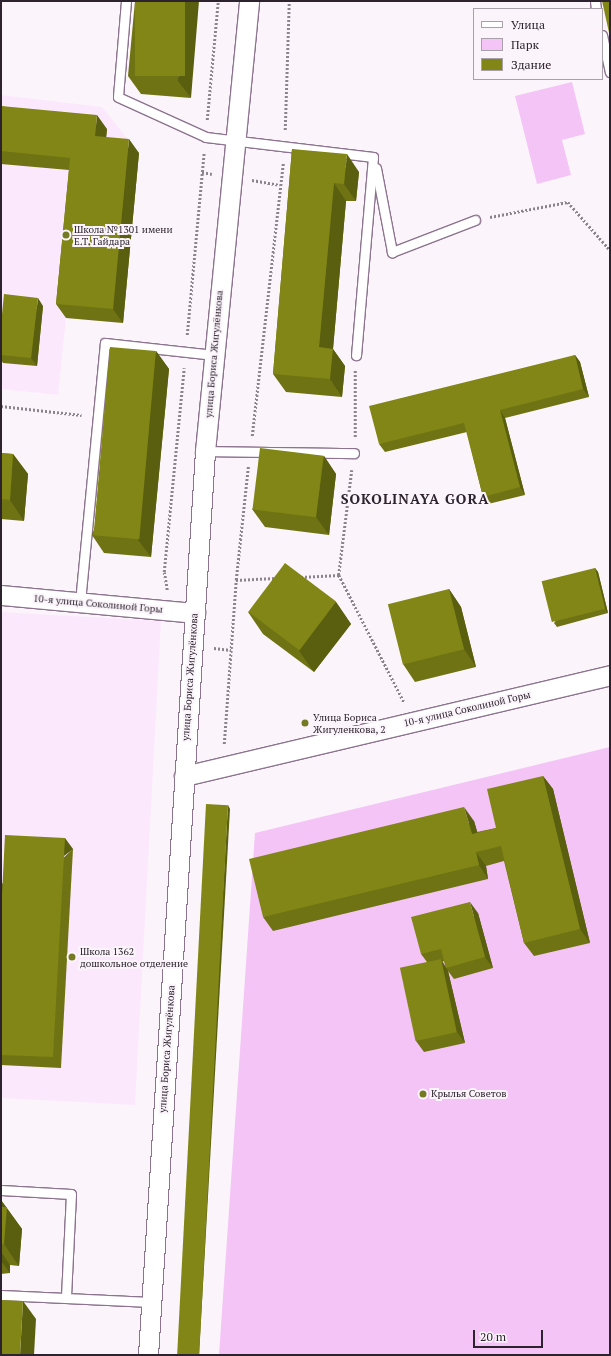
<!DOCTYPE html>
<meta charset="utf-8">
<style>
body{margin:0}
#map{position:relative;width:611px;height:1356px;overflow:hidden;background:#fbf5fb;font-family:"PT Serif",serif}
div>[style]{position:absolute}
[style*='--x']{left:calc(var(--x)*1px);top:calc(var(--y)*1px);width:calc(var(--w)*1px);rotate:calc(var(--a)*1deg)}
.built>*{inset:0;background:#fce8fd}
.green>*{inset:0;background:#f4c4f7}
.path>*{height:2.5px;margin-top:-1.25px;transform-origin:0;background:repeating-linear-gradient(90deg,#8c848c 0 2px,transparent 0 4px)}
.roads{filter:drop-shadow(1px 0 #8c738e) drop-shadow(-1px 0 #8c738e) drop-shadow(0 1px #8c738e) drop-shadow(0 -1px #8c738e)}
.service>*{height:9px;margin:-4.5px;padding:0 4.5px;transform-origin:4.5px;border-radius:4.5px;background:#fff}
.minor>*{height:19px;margin:-9.5px;padding:0 9.5px;transform-origin:9.5px;border-radius:9.5px;background:#fff}
.wall>*{inset:0;background:#6f7313}
.shaded-wall>*{inset:0;background:#5a5e0f;transform-origin:0 0}
.building>*{inset:0;background:#818616;transform-origin:0 0}
.dots>*{width:11px;height:11px;translate:-50% -50%;box-sizing:border-box;border:2px solid #fbf5fb;border-radius:50%}
span{translate:-50% -50%;white-space:nowrap;text-align:center;line-height:1.15;-webkit-text-stroke:4px #fbf5fb;paint-order:stroke}
.poi-label{font-size:10px;color:#2d232e}
.left{translate:0 -50%;text-align:left}
.street-label{font-size:10px;color:#2d232e}
.district-label{font-size:14px;color:#2d232e;font-weight:700;letter-spacing:1px}
.frame{position:absolute;inset:0;border:2px solid #2d232e;pointer-events:none}
.legend{position:absolute;left:473px;top:8px;width:130px;height:72px;box-sizing:border-box;background:#fbf5fb;border:1px solid #a9a1a9;margin:0;padding:5px 7px;list-style:none;font-size:12px;color:#2d232e}
.legend li{display:flex;align-items:center;gap:8px;height:20px}
.legend b{width:20px;border:1px solid #a9a1a9}
.scale{position:absolute;left:473px;top:1330px;width:70px;height:18px;box-sizing:border-box;border:2px solid #2d232e;border-top:0;padding-left:5px;font-size:12px;line-height:14px;white-space:nowrap;color:#2d232e;-webkit-text-stroke:3px #fbf5fb;paint-order:stroke}
</style>
<div id="map">
<div class="built">
<i style="clip-path:polygon(1px 95px,102px 107px,139px 153px,123px 323px,66px 318px,58px 395px,1px 389px)"></i>
<i style="clip-path:polygon(1px 612px,161px 621px,135px 1105px,1px 1098px)"></i>
</div>
<div class="green">
<i style="clip-path:polygon(572px 82px,585px 134px,562px 140px,571px 175px,537px 184px,515px 96px)"></i>
<i style="clip-path:polygon(610px 747px,610px 1355px,219px 1355px,255px 833px)"></i>
</div>
<div class="path">
<i style="--x:207;--y:120;--w:120;--a:-84.7"></i>
<i style="--x:285;--y:130;--w:129;--a:-88.2"></i>
<i style="--x:202;--y:172;--w:10;--a:11"></i>
<i style="--x:252;--y:180;--w:28;--a:10"></i>
<i style="--x:490;--y:217;--w:79;--a:-10.9"></i>
<i style="--x:568;--y:202;--w:64;--a:48.8"></i>
<i style="--x:187;--y:335;--w:183;--a:-84.7"></i>
<i style="--x:1;--y:406;--w:81;--a:6.4"></i>
<i style="--x:252;--y:436;--w:275;--a:-83.5"></i>
<i style="--x:355;--y:437;--w:67;--a:-90"></i>
<i style="--x:352;--y:470;--w:106;--a:97.1"></i>
<i style="--x:339;--y:575;--w:143;--a:62.9"></i>
<i style="--x:301;--y:577;--w:38;--a:-3"></i>
<i style="--x:236;--y:580;--w:114;--a:-83.9"></i>
<i style="--x:167;--y:590;--w:18;--a:-99"></i>
<i style="--x:164;--y:572;--w:205;--a:-84.4"></i>
<i style="--x:214;--y:648;--w:17;--a:7"></i>
<i style="--x:224;--y:744;--w:164;--a:-85.8"></i>
<i style="--x:236;--y:580;--w:40;--a:-2.9"></i>
</div>
<div class="roads">
<div class="service">
<i style="--x:126;--y:1;--w:96;--a:94.8"></i>
<i style="--x:118;--y:97;--w:97;--a:24.4"></i>
<i style="--x:206;--y:137;--w:168;--a:6.8"></i>
<i style="--x:373;--y:157;--w:199;--a:94.9"></i>
<i style="--x:595;--y:1;--w:8;--a:83"></i>
<i style="--x:602;--y:35;--w:38;--a:78"></i>
<i style="--x:376;--y:168;--w:86;--a:79.2"></i>
<i style="--x:392;--y:252;--w:89;--a:-21.1"></i>
<i style="--x:205;--y:451;--w:149;--a:0.8"></i>
<i style="--x:80;--y:602;--w:260;--a:-84.5"></i>
<i style="--x:105;--y:343;--w:110;--a:6.3"></i>
<i style="--x:1;--y:1190;--w:70;--a:3.3"></i>
<i style="--x:71;--y:1194;--w:104;--a:92.8"></i>
<i style="--x:1;--y:1295;--w:150;--a:2.7"></i>
</div>
<div class="minor">
<i style="--x:1;--y:595;--w:195;--a:5.3"></i>
<i style="--x:184;--y:776;--w:438;--a:-13.3"></i>
<i style="--x:148;--y:1355;--w:906;--a:-86.39"></i>
<i style="--x:205;--y:451;--w:452;--a:-84.4"></i>
</div>
</div>
<div class="wall">
<i style="clip-path:polygon(135px 1px,191px 98px,141px 94px,128px 76px)"></i>
<i style="clip-path:polygon(1px 106px,107px 129px,106px 137px,139px 153px,123px 323px,66px 318px,56px 304px,69px 170px,1px 164px)"></i>
<i style="clip-path:polygon(292px 149px,359px 172px,356px 201px,346px 201px,333px 349px,345px 366px,342px 397px,286px 392px,273px 374px)"></i>
<i style="clip-path:polygon(43px 306px,37px 366px,3px 363px,1px 360px,1px 324px)"></i>
<i style="clip-path:polygon(156px 351px,169px 369px,151px 557px,104px 553px,92px 535px)"></i>
<i style="clip-path:polygon(575px 355px,580px 362px,589px 397px,505px 418px,525px 495px,488px 504px,483px 497px,467px 432px,385px 452px,379px 444px)"></i>
<i style="clip-path:polygon(1px 453px,13px 454px,28px 474px,24px 521px,1px 519px)"></i>
<i style="clip-path:polygon(324px 456px,336px 474px,329px 535px,265px 527px,252px 509px)"></i>
<i style="clip-path:polygon(595px 568px,598px 572px,608px 613px,557px 627px,554px 623px)"></i>
<i style="clip-path:polygon(449px 589px,461px 607px,476px 667px,415px 682px,403px 664px)"></i>
<i style="clip-path:polygon(336px 602px,351px 624px,314px 672px,263px 634px,248px 612px)"></i>
<i style="clip-path:polygon(543px 776px,553px 789px,590px 943px,534px 956px,524px 943px,504px 861px,486px 866px,488px 879px,273px 931px,263px 917px,474px 821px,477px 832px,496px 828px)"></i>
<i style="clip-path:polygon(73px 849px,61px 1068px,1px 1065px,1px 915px)"></i>
<i style="clip-path:polygon(evenodd,478px 913px,493px 968px,454px 979px,448px 971px,465px 1043px,424px 1052px,416px 1041px,427px 962px,421px 954px,478px 913px,444px 961px,446px 967px,442px 962px,444px 961px)"></i>
<i style="clip-path:polygon(1px 1200px,22px 1229px,19px 1266px,10px 1265px,10px 1273px,1px 1274px)"></i>
</div>
<div class="shaded-wall">
<i style="clip-path:polygon(185px 1px,199px 1px,191px 98px,178px 81px)"></i>
<i style="clip-path:polygon(97px 115px,107px 129px,105px 150px,95px 136px)"></i>
<i style="clip-path:polygon(129px 139px,139px 153px,123px 323px,113px 309px)"></i>
<i style="clip-path:polygon(347px 154px,359px 172px,356px 201px,344px 184px)"></i>
<i style="clip-path:polygon(334px 183px,346px 201px,333px 349px,345px 366px,342px 397px,330px 379px,319px 347px)"></i>
<i style="clip-path:polygon(38px 298px,43px 306px,37px 366px,31px 358px)"></i>
<i style="clip-path:polygon(156px 351px,169px 369px,151px 557px,138px 540px)"></i>
<i style="clip-path:polygon(575px 355px,580px 362px,589px 397px,583px 389px)"></i>
<i style="clip-path:polygon(500px 410px,505px 418px,525px 495px,520px 487px)"></i>
<i style="clip-path:polygon(13px 454px,28px 474px,24px 521px,10px 500px)"></i>
<i style="clip-path:polygon(324px 456px,336px 474px,329px 535px,316px 517px)"></i>
<i style="clip-path:polygon(595px 568px,598px 572px,608px 613px,605px 609px)"></i>
<i style="clip-path:polygon(449px 589px,461px 607px,476px 667px,464px 649px)"></i>
<i style="clip-path:polygon(336px 602px,351px 624px,314px 672px,299px 651px)"></i>
<i style="clip-path:polygon(543px 776px,553px 789px,590px 943px,580px 929px)"></i>
<i style="clip-path:polygon(228px 805px,230px 809px,199px 1355px,196px 1355px)"></i>
<i style="clip-path:polygon(464px 807px,474px 821px,482px 847px,472px 834px)"></i>
<i style="left:65px;top:838px;width:14px;height:219px;rotate:54deg"></i>
<i style="clip-path:polygon(476px 852px,486px 866px,488px 879px,479px 865px)"></i>
<i style="clip-path:polygon(470px 902px,478px 913px,493px 968px,485px 957px)"></i>
<i style="clip-path:polygon(441px 959px,448px 971px,465px 1043px,457px 1032px)"></i>
<i style="clip-path:polygon(1px 1200px,22px 1229px,19px 1266px,4px 1244px,1px 1212px)"></i>
<i style="clip-path:polygon(1px 1252px,10px 1265px,10px 1273px,1px 1261px)"></i>
<i style="clip-path:polygon(23px 1301px,36px 1319px,34px 1355px,20px 1355px)"></i>
</div>
<div class="building">
<i style="left:135px;top:1px;width:50px;height:75px"></i>
<i style="clip-path:polygon(602px 1px,610px 1px,610px 37px)"></i>
<i style="clip-path:polygon(1px 106px,97px 115px,95px 136px,129px 139px,113px 309px,56px 304px,70px 158px,1px 151px)"></i>
<i style="clip-path:polygon(292px 149px,347px 154px,344px 184px,334px 183px,319px 347px,333px 349px,330px 379px,273px 374px)"></i>
<i style="clip-path:polygon(4px 294px,38px 298px,31px 358px,1px 355px,1px 324px)"></i>
<i style="left:110px;top:347px;width:46px;height:189px;rotate:5deg"></i>
<i style="clip-path:polygon(575px 355px,583px 389px,500px 410px,520px 487px,483px 497px,464px 423px,379px 444px,369px 406px)"></i>
<i style="left:260px;top:448px;width:64px;height:62px;rotate:7deg"></i>
<i style="clip-path:polygon(1px 453px,13px 454px,10px 500px,1px 499px)"></i>
<i style="left:285px;top:563px;width:64px;height:61px;rotate:37deg"></i>
<i style="left:595px;top:568px;width:42px;height:55px;rotate:76deg"></i>
<i style="left:449px;top:589px;width:62px;height:63px;rotate:76deg"></i>
<i style="clip-path:polygon(543px 776px,580px 929px,524px 943px,501px 846px,476px 852px,479px 865px,263px 917px,249px 859px,464px 807px,472px 834px,496px 828px,487px 789px)"></i>
<i style="left:206px;top:804px;width:22px;height:552px;rotate:3deg"></i>
<i style="clip-path:polygon(5px 835px,65px 838px,53px 1057px,1px 1055px,1px 915px)"></i>
<i style="clip-path:polygon(470px 902px,485px 957px,446px 968px,441px 949px,421px 954px,411px 917px)"></i>
<i style="left:441px;top:959px;width:75px;height:42px;rotate:78deg"></i>
<i style="clip-path:polygon(1px 1207px,7px 1207px,4px 1244px,1px 1244px)"></i>
<i style="clip-path:polygon(1px 1300px,23px 1301px,20px 1355px,1px 1355px)"></i>
</div>
<div class="dots">
<i style="left:66px;top:235px;background:#747922"></i>
<i style="left:305px;top:723px;background:#747922"></i>
<i style="left:72px;top:957px;background:#747922"></i>
<i style="left:423px;top:1094px;background:#747922"></i>
</div>
<div class="poi-label">
<span class="left" style="left:74px;top:235px">Школа №1301 имени<br>Е.Т. Гайдара</span>
<span class="left" style="left:313px;top:723px">Улица Бориса<br>Жигуленкова, 2</span>
<span class="left" style="left:80px;top:957px">Школа 1362<br>дошкольное отделение</span>
<span class="left" style="left:431px;top:1094px">Крылья Советов</span>
</div>
<div class="street-label">
<span style="left:214px;top:354px;rotate:-85deg">улица Бориса Жигулёнкова</span>
<span style="left:98px;top:604px;rotate:5deg">10-я улица Соколиной Горы</span>
<span style="left:190px;top:677px;rotate:-86deg">улица Бориса Жигулёнкова</span>
<span style="left:467px;top:709px;rotate:-13deg">10-я улица Соколиной Горы</span>
<span style="left:167px;top:1049px;rotate:-86deg">улица Бориса Жигулёнкова</span>
</div>
<div class="district-label">
<span style="left:415px;top:499px">SOKOLINAYA GORA</span>
</div>
<div class="frame"></div>
<ul class="legend">
<li><b style="height:5px;background:#fff"></b>Улица</li>
<li><b style="height:11px;background:#f4c4f7"></b>Парк</li>
<li><b style="height:11px;background:#818616"></b>Здание</li>
</ul>
<div class="scale">20 m</div>
</div>
